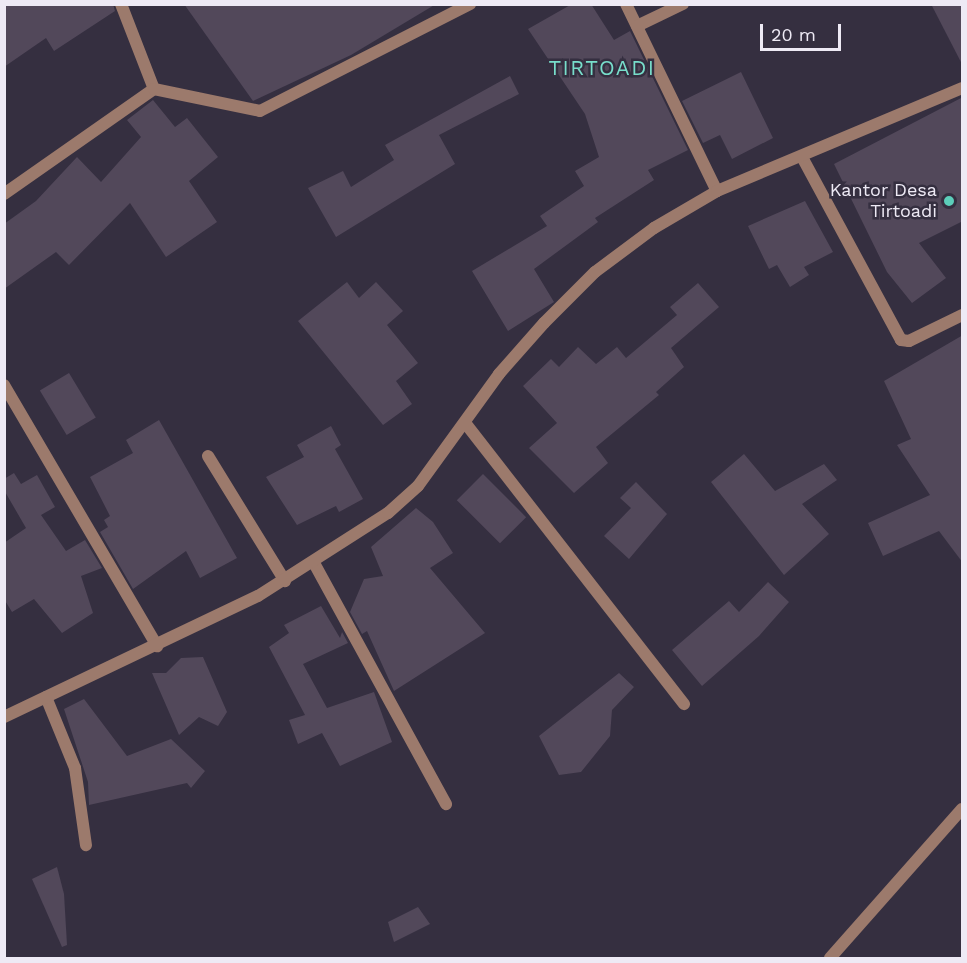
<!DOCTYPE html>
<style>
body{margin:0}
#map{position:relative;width:967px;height:963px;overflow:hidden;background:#352f40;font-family:"Work Sans",sans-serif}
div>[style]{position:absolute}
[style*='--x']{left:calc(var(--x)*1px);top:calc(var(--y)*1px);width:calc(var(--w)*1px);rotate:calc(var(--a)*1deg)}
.building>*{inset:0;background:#52485a;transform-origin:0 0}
.minor>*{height:12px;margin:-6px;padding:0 6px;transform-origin:6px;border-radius:6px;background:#9c7a6c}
.dots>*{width:16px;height:16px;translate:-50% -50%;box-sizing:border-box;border:3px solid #352f40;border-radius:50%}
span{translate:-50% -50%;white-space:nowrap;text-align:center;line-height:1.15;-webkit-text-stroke:5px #352f40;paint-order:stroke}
.poi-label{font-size:18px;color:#eeeaf5}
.right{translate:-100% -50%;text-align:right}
.quarter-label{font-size:21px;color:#78decb;letter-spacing:1.5px}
.frame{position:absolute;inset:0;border:6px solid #eeeaf5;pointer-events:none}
.scale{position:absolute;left:760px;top:24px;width:81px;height:27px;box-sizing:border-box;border:3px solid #eeeaf5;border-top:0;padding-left:8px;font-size:18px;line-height:21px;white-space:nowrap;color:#eeeaf5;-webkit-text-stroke:4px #352f40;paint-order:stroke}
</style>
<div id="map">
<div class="building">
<i style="clip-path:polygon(4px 4px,113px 4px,115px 11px,54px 51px,46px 38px,4px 67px)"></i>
<i style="clip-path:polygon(184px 4px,436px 4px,351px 55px,253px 101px)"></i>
<i style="clip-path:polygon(572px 4px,591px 4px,614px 40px,630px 31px,688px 150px,648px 170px,654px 180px,595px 218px,598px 222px,534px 269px,554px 302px,508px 331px,472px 271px,547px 226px,540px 216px,584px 186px,575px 171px,599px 157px,585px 114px,528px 29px)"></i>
<i style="clip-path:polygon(931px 4px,963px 4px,963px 66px)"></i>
<i style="clip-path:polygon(741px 72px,773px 138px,732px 159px,720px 135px,703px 143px,682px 101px)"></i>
<i style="clip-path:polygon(510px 76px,519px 94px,439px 135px,455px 164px,336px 237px,308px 188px,343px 171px,351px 187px,394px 160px,385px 145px)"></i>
<i style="clip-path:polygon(963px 97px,963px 221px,919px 243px,946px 278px,912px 303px,887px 272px,834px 164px)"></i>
<i style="clip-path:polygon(153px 100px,175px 127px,187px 118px,218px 157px,189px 181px,217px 222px,166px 257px,130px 203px,69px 265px,56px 252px,4px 289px,4px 224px,36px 201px,77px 157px,101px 182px,141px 137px,127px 120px)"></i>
<i style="clip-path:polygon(805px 201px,833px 252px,804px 267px,809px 275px,790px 287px,777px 265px,769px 269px,748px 226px)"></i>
<i style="clip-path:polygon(347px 282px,359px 298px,376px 282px,403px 311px,387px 325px,418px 363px,396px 381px,412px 404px,383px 425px,298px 321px)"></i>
<i style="clip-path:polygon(698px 283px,719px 307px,671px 348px,684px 367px,656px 392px,659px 395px,596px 447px,608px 463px,574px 493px,529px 448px,557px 423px,523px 386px,551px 359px,559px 367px,578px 347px,596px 364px,617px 347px,626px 358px,677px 315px,670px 307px)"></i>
<i style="clip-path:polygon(963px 335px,963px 563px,939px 531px,883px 556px,868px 523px,930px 495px,897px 445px,911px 439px,884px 381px)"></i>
<i style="left:69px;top:373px;width:52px;height:34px;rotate:59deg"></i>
<i style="clip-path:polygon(159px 420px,237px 558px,200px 578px,186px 551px,133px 589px,100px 532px,108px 527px,104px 520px,110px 516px,90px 477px,133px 453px,126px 440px)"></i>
<i style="clip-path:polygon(331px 426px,341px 445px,335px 449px,363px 499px,339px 512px,336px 506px,297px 525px,266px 477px,304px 457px,297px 445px)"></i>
<i style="clip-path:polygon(744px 454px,775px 491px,824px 464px,837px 480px,802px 504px,829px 534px,784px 575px,711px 482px)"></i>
<i style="clip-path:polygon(14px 473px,21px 484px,37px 475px,55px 507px,41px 515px,66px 551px,85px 540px,102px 568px,81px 576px,93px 613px,62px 633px,34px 599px,12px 612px,4px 599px,4px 543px,26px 528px,4px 490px,4px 479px)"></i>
<i style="left:483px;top:474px;width:61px;height:37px;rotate:45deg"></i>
<i style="clip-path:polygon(636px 482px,667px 514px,629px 559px,604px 536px,631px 508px,620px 498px)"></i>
<i style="clip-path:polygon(416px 508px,433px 522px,453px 553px,430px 568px,485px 633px,394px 691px,367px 631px,362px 634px,350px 612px,364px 579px,383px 576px,371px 547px)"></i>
<i style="clip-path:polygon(768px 582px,789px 602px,759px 636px,702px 686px,672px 650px,729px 601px,739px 612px)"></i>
<i style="clip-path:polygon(321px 606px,340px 638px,342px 632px,348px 643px,303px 664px,327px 708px,374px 692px,392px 742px,340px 766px,322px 733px,298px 744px,289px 720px,305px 715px,269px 647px,289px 633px,284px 625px)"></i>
<i style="clip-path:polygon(203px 657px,227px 712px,218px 726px,199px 717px,179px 735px,152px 673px,166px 673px,181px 658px)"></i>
<i style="clip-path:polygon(619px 673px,634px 687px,612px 710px,610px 736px,581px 772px,559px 775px,539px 736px)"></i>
<i style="clip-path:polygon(84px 699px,127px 756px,171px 739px,205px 771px,191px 788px,187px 783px,89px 805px,88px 782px,64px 709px)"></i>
<i style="clip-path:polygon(57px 867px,64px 894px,67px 945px,62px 947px,32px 879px)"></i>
<i style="clip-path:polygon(418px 907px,430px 924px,394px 942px,388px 922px)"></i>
</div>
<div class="minor">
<i style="--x:121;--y:4;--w:91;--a:68.8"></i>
<i style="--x:626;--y:4;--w:208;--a:64.1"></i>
<i style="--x:637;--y:26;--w:51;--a:-25.6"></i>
<i style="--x:802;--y:157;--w:208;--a:61.6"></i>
<i style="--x:901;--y:340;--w:8;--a:7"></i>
<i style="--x:909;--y:341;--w:59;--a:-26.1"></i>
<i style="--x:4;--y:194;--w:183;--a:-35"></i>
<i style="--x:154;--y:89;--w:108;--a:11.7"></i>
<i style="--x:260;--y:111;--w:236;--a:-27"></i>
<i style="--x:4;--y:385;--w:303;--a:59.6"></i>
<i style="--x:466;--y:424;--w:355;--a:52.1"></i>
<i style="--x:208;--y:456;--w:147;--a:58.4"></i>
<i style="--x:314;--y:563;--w:275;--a:61.3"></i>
<i style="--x:46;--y:697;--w:77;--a:67.8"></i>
<i style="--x:75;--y:768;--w:78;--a:81.9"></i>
<i style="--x:4;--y:717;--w:281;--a:-25.5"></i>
<i style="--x:258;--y:596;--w:154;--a:-32.6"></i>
<i style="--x:388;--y:513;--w:40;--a:-42"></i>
<i style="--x:418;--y:486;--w:138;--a:-54.1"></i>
<i style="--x:499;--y:374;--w:68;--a:-48.6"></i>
<i style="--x:544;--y:323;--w:72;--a:-45"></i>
<i style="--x:595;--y:272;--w:74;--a:-36.7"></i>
<i style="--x:654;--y:228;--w:73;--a:-30.4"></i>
<i style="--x:717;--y:191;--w:266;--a:-22.8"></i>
<i style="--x:830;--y:958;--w:199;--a:-48.5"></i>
</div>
<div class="dots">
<i style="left:949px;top:201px;background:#5cceba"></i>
</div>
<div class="poi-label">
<span class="right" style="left:937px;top:201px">Kantor Desa<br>Tirtoadi</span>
</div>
<div class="quarter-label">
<span style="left:602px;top:68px">TIRTOADI</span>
</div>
<div class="frame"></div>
<div class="scale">20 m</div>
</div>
